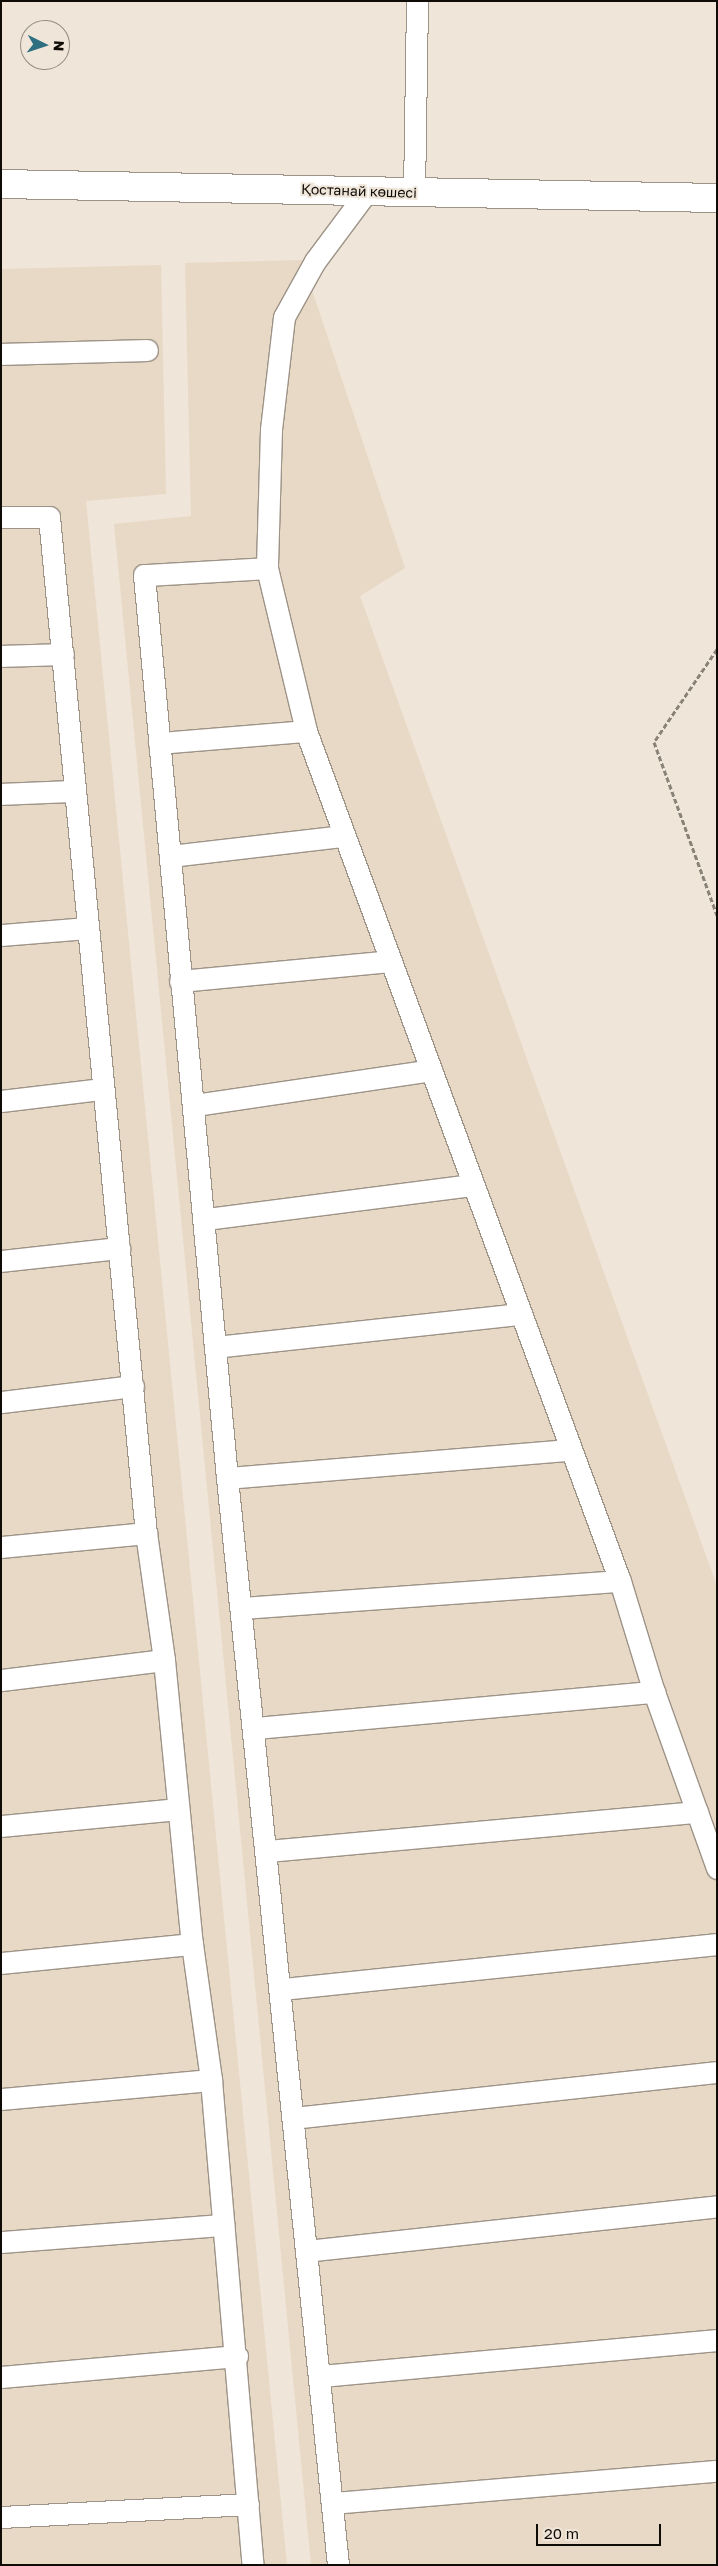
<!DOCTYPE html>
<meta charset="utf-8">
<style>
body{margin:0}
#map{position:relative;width:718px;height:2566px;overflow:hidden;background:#efe5d8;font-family:"Golos Text",sans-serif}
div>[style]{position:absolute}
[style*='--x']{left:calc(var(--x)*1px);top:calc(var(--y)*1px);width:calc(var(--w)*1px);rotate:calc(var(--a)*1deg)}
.built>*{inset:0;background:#e8d9c6}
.path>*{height:3px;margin-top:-1.5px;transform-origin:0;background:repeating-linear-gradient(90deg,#898279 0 5px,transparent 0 7.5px)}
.roads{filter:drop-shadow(1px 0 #9d9387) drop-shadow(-1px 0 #9d9387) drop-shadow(0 1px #9d9387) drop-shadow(0 -1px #9d9387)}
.lane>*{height:21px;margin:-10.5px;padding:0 10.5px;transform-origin:10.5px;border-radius:10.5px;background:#fff}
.secondary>*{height:28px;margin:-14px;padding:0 14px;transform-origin:14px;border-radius:14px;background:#fff}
span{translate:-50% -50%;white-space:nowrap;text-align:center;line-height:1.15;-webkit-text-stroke:4px #efe5d8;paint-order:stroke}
.street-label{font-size:14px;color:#0f0b07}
.frame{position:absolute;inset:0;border:2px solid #0f0b07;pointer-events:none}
.north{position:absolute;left:20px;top:20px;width:50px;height:50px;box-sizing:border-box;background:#efe5d8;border:1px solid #958e84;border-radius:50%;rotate:94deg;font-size:14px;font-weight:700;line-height:20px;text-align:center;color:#0f0b07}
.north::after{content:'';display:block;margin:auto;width:18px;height:22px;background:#2e7082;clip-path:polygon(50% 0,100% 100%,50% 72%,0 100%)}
.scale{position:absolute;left:536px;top:2524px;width:125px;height:22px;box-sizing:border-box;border:2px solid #0f0b07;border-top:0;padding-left:6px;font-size:15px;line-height:18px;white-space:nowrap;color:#0f0b07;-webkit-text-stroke:4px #efe5d8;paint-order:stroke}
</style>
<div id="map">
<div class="built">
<i style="clip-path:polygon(302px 260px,405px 568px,360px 596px,717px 1586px,717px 2565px,311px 2565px,114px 524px,191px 516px,185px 263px)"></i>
<i style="clip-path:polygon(161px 265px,166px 494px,86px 501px,287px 2565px,1px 2565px,1px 269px)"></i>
</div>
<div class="path">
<i style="--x:717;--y:649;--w:112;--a:124.1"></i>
<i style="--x:654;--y:742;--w:184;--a:70"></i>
</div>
<div class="roads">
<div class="lane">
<i style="--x:368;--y:190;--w:89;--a:126.7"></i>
<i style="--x:315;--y:261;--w:64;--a:119"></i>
<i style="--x:284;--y:317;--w:114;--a:96.6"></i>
<i style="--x:271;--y:430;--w:138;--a:91.7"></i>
<i style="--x:267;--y:568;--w:168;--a:76.5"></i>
<i style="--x:306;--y:731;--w:906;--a:69.73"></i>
<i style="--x:620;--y:1581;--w:116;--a:73"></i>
<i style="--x:654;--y:1692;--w:187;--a:70.3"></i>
<i style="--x:414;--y:193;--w:192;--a:-89.1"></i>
<i style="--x:1;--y:354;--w:146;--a:-1.6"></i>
<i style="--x:1;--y:517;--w:48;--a:0"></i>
<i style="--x:49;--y:517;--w:1021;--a:84.55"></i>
<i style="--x:146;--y:1533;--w:128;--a:81.9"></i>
<i style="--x:164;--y:1660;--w:285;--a:84.4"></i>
<i style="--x:192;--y:1944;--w:137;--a:82"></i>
<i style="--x:211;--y:2080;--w:487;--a:85.1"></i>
<i style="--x:267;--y:568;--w:123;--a:176.7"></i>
<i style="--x:144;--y:575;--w:907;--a:84.75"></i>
<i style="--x:227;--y:1478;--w:1093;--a:84.17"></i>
<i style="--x:1;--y:656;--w:62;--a:-1.8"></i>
<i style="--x:159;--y:743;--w:147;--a:-4.7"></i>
<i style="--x:1;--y:794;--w:72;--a:-2.4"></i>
<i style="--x:170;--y:856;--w:175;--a:-6.6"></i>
<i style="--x:1;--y:935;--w:85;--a:-4.7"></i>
<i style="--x:180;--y:981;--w:211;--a:-5.4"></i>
<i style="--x:1;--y:1101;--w:102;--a:-6.8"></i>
<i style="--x:195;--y:1105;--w:239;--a:-8.4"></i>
<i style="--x:206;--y:1219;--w:269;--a:-7.3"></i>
<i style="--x:1;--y:1261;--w:119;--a:-6.3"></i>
<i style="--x:215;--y:1347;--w:306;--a:-6.2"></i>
<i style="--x:1;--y:1402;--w:133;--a:-6.9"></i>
<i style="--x:227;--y:1478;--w:345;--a:-4.7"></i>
<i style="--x:1;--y:1547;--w:146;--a:-5.5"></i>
<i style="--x:242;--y:1608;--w:379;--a:-4.1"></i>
<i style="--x:1;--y:1680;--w:164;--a:-7"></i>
<i style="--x:255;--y:1728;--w:401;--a:-5.2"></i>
<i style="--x:1;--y:1826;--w:178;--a:-5.5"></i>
<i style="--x:267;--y:1851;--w:432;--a:-5.2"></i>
<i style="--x:1;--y:1963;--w:192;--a:-5.7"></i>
<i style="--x:282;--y:1989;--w:437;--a:-5.9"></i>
<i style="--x:1;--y:2099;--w:211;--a:-5.2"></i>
<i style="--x:293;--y:2118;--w:426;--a:-6.2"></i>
<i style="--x:1;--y:2242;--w:223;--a:-4.4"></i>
<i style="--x:306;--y:2251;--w:413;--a:-6.2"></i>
<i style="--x:321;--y:2376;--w:398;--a:-5.2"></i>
<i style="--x:1;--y:2377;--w:237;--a:-5.1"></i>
<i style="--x:333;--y:2503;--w:385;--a:-4.8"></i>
<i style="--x:1;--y:2517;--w:247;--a:-3"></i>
</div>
<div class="secondary">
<i style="--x:1;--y:184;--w:716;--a:1.12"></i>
</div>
</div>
<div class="street-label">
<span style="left:359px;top:191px;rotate:2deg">Қостанай көшесі</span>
</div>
<div class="frame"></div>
<div class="north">N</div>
<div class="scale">20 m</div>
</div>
